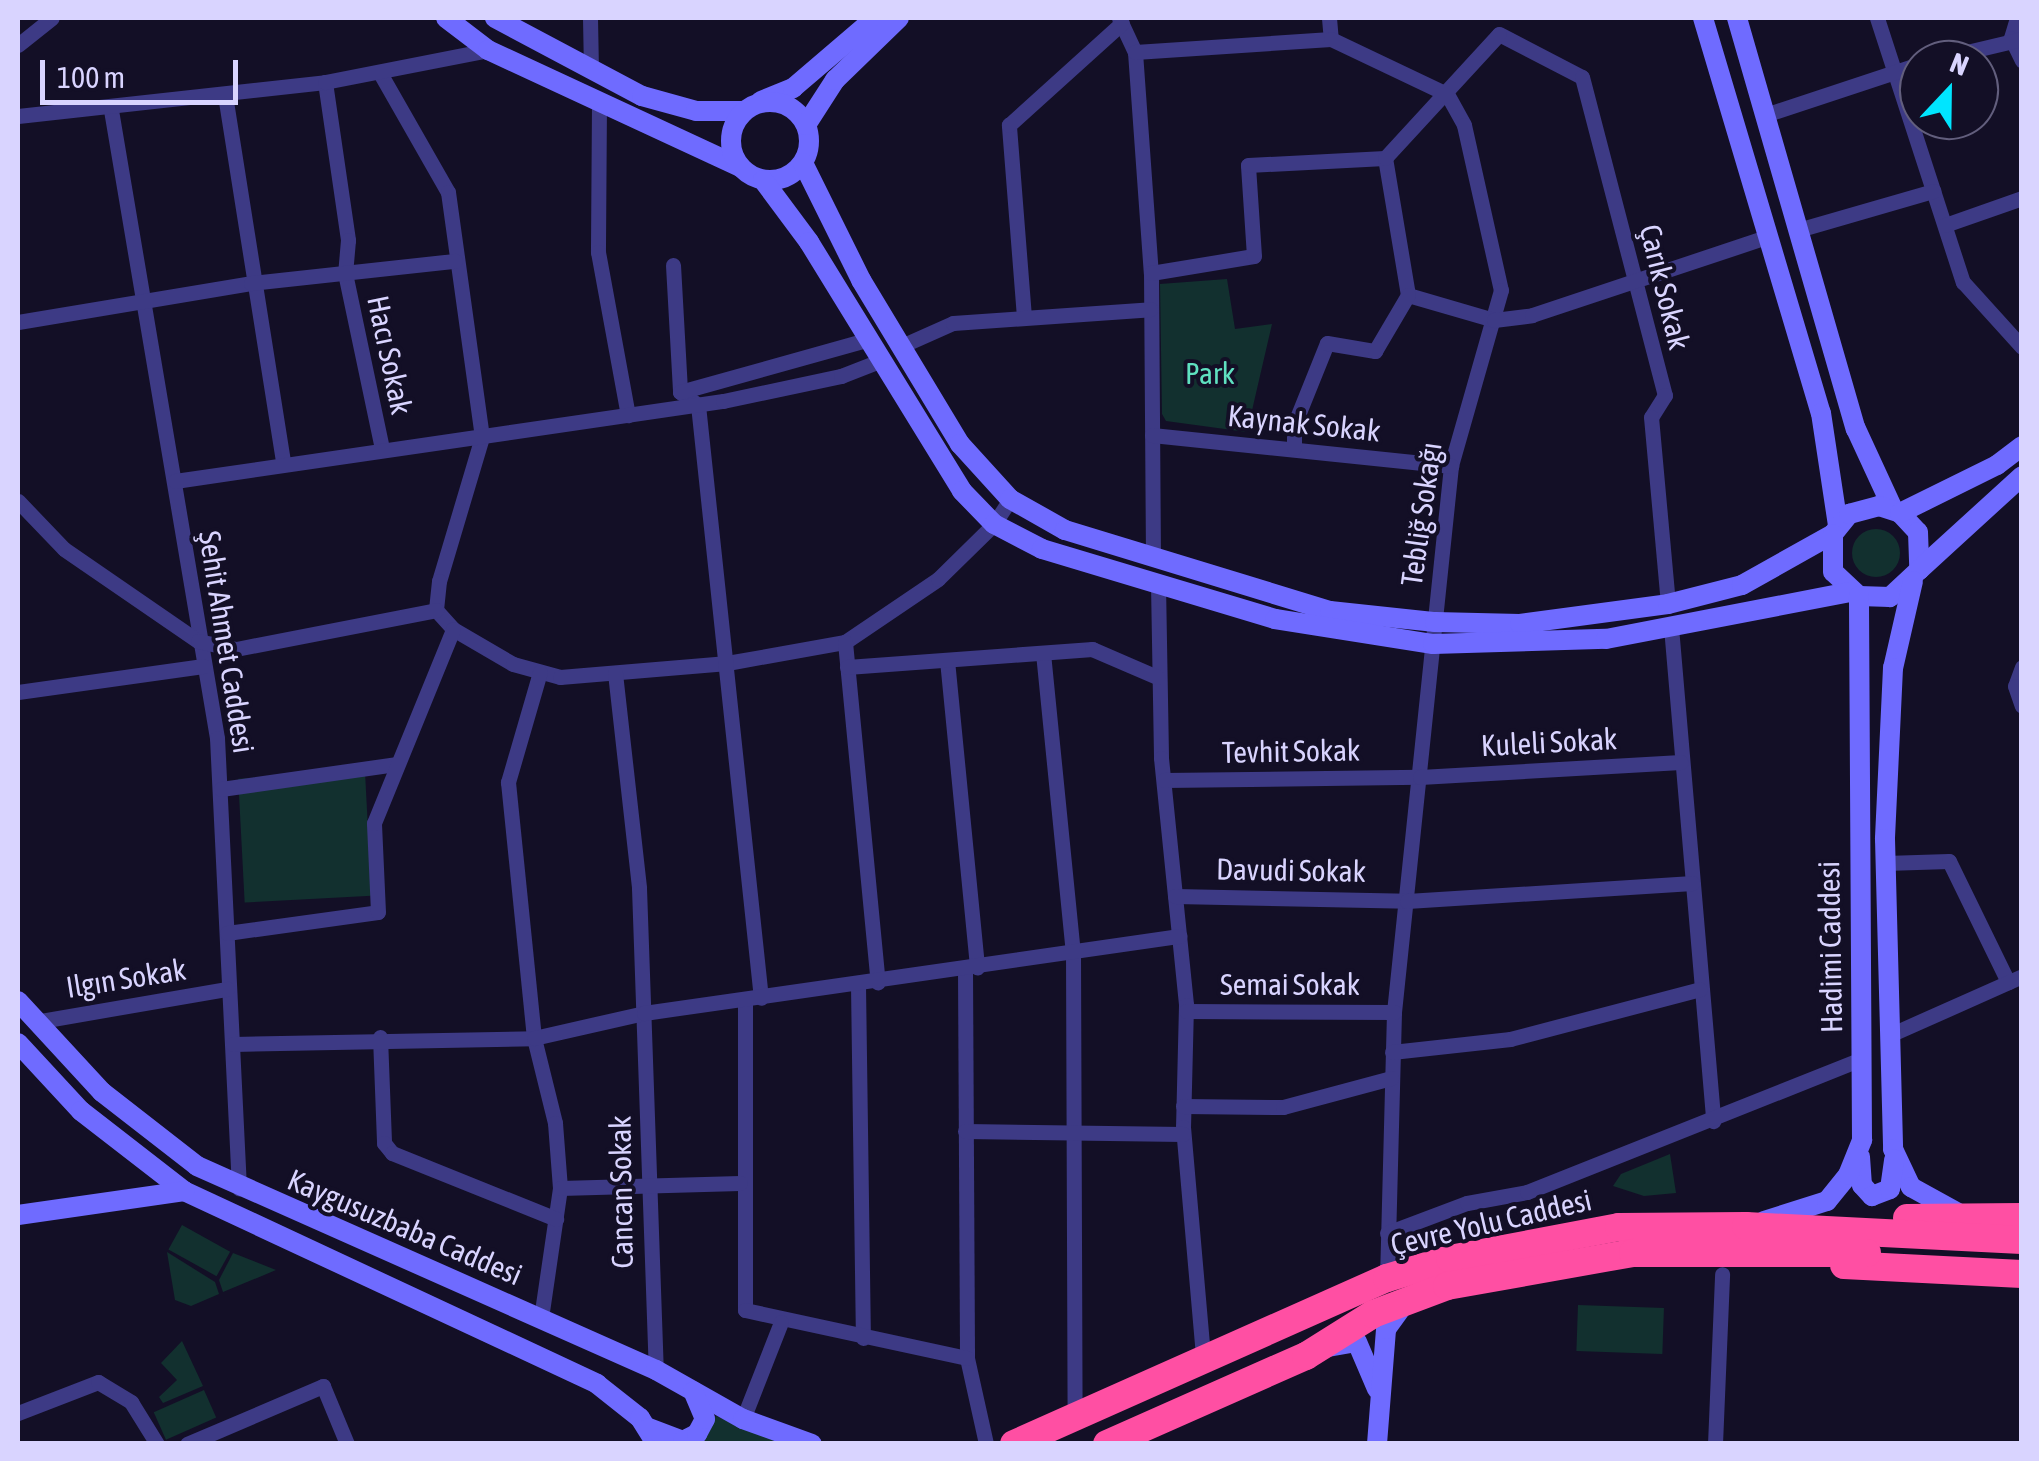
<!DOCTYPE html>
<meta charset="utf-8">
<style>
body{margin:0}
#map{position:relative;width:2039px;height:1461px;overflow:hidden;background:#130f26;font-family:"Asap Condensed",sans-serif}
div>[style]{position:absolute}
[style*='--x']{left:calc(var(--x)*1px);top:calc(var(--y)*1px);width:calc(var(--w)*1px);rotate:calc(var(--a)*1deg)}
.green>*{inset:0;background:#12302f;transform-origin:0 0}
.round{border-radius:50%}
.street>*{height:15px;margin:-7.5px;padding:0 7.5px;transform-origin:7.5px;border-radius:7.5px;background:#3d3a85}
.secondary>*{height:20px;margin:-10px;padding:0 10px;transform-origin:10px;border-radius:10px;background:#6f6bff}
.secondary>.ring{margin:-10px;padding:0;box-sizing:content-box;background:none;border:20px solid #6f6bff;border-radius:50%}
.highway>*{height:28px;margin:-14px;padding:0 14px;transform-origin:14px;border-radius:14px;background:#ff4fa3}
span{translate:-50% -50%;white-space:nowrap;text-align:center;line-height:1.15;-webkit-text-stroke:8px #130f26;paint-order:stroke}
.street-label{font-size:30px;color:#d9d4ff}
.park-label{font-size:30px;color:#5fe0c0}
.frame{position:absolute;inset:0;border:20px solid #d9d4ff;pointer-events:none}
.north{position:absolute;left:1899px;top:40px;width:100px;height:100px;box-sizing:border-box;background:#130f26;border:2px solid #625e7d;border-radius:50%;rotate:22deg;font-size:28px;font-weight:700;line-height:40px;text-align:center;color:#d9d4ff}
.north::after{content:'';display:block;margin:auto;width:35px;height:45px;background:#00e5ff;clip-path:polygon(50% 0,100% 100%,50% 72%,0 100%)}
.scale{position:absolute;left:40px;top:60px;width:198px;height:45px;box-sizing:border-box;border:5px solid #d9d4ff;border-top:0;padding-left:12px;font-size:30px;line-height:35px;white-space:nowrap;color:#d9d4ff;-webkit-text-stroke:8px #130f26;paint-order:stroke}
</style>
<div id="map">
<div class="green">
<i style="clip-path:polygon(1227px 279px,1235px 329px,1272px 324px,1247px 432px,1166px 421px,1162px 414px,1160px 284px)"></i>
<i class="round" style="left:1852px;top:529px;width:48px;height:48px"></i>
<i style="left:365px;top:772px;width:124px;height:127px;rotate:87deg"></i>
<i style="clip-path:polygon(1670px 1154px,1676px 1193px,1644px 1196px,1613px 1186px,1621px 1174px)"></i>
<i style="left:182px;top:1225px;width:55px;height:28px;rotate:29deg"></i>
<i style="clip-path:polygon(167px 1252px,215px 1282px,219px 1294px,191px 1306px,175px 1300px)"></i>
<i style="clip-path:polygon(233px 1253px,276px 1270px,223px 1292px,219px 1280px)"></i>
<i style="left:1578px;top:1305px;width:86px;height:46px;rotate:2deg"></i>
<i style="clip-path:polygon(182px 1341px,203px 1386px,163px 1403px,159px 1397px,177px 1380px,161px 1363px)"></i>
<i style="left:204px;top:1390px;width:30px;height:55px;rotate:66deg"></i>
<i style="clip-path:polygon(716px 1416px,782px 1443px,699px 1444px)"></i>
</div>
<div class="street">
<i style="--x:590;--y:18;--w:51;--a:88.9"></i>
<i style="--x:1119;--y:18;--w:38;--a:65"></i>
<i style="--x:1135;--y:52;--w:222;--a:85.9"></i>
<i style="--x:1151;--y:273;--w:284;--a:89.6"></i>
<i style="--x:1329;--y:18;--w:21;--a:85"></i>
<i style="--x:1877;--y:18;--w:278;--a:72"></i>
<i style="--x:1963;--y:282;--w:88;--a:47.8"></i>
<i style="--x:2017;--y:18;--w:21;--a:107"></i>
<i style="--x:2011;--y:38;--w:25;--a:64"></i>
<i style="--x:1499;--y:34;--w:93;--a:27.4"></i>
<i style="--x:1582;--y:77;--w:329;--a:75.4"></i>
<i style="--x:1665;--y:395;--w:26;--a:122"></i>
<i style="--x:1651;--y:417;--w:188;--a:84.8"></i>
<i style="--x:18;--y:45;--w:43;--a:-38.5"></i>
<i style="--x:1135;--y:52;--w:196;--a:-3.8"></i>
<i style="--x:1331;--y:39;--w:128;--a:25.4"></i>
<i style="--x:1447;--y:94;--w:35;--a:61"></i>
<i style="--x:1464;--y:125;--w:169;--a:77.4"></i>
<i style="--x:1501;--y:290;--w:183;--a:105.9"></i>
<i style="--x:1451;--y:466;--w:549;--a:95.96"></i>
<i style="--x:1394;--y:1012;--w:266;--a:91.5"></i>
<i style="--x:1933;--y:60;--w:91;--a:-13.3"></i>
<i style="--x:380;--y:73;--w:137;--a:60.3"></i>
<i style="--x:448;--y:192;--w:247;--a:82.1"></i>
<i style="--x:482;--y:437;--w:150;--a:106.6"></i>
<i style="--x:439;--y:581;--w:29;--a:96"></i>
<i style="--x:436;--y:610;--w:25;--a:48"></i>
<i style="--x:453;--y:629;--w:69;--a:30.3"></i>
<i style="--x:513;--y:664;--w:49;--a:15.5"></i>
<i style="--x:560;--y:677;--w:168;--a:-4.8"></i>
<i style="--x:727;--y:663;--w:120;--a:-10.1"></i>
<i style="--x:845;--y:642;--w:112;--a:-34.1"></i>
<i style="--x:938;--y:579;--w:78;--a:-44.5"></i>
<i style="--x:994;--y:524;--w:30;--a:-57"></i>
<i style="--x:325;--y:82;--w:160;--a:81.7"></i>
<i style="--x:348;--y:240;--w:33;--a:95"></i>
<i style="--x:345;--y:273;--w:180;--a:78.1"></i>
<i style="--x:225;--y:95;--w:373;--a:81"></i>
<i style="--x:599;--y:103;--w:149;--a:90.4"></i>
<i style="--x:598;--y:252;--w:166;--a:79.6"></i>
<i style="--x:111;--y:110;--w:637;--a:80.42"></i>
<i style="--x:217;--y:738;--w:451;--a:87.2"></i>
<i style="--x:1765;--y:115;--w:162;--a:-18.3"></i>
<i style="--x:18;--y:116;--w:309;--a:-6.3"></i>
<i style="--x:325;--y:82;--w:166;--a:-11.1"></i>
<i style="--x:1945;--y:225;--w:82;--a:-19.3"></i>
<i style="--x:1798;--y:230;--w:141;--a:-16.1"></i>
<i style="--x:673;--y:265;--w:127;--a:86.8"></i>
<i style="--x:1151;--y:273;--w:104;--a:-9.4"></i>
<i style="--x:1254;--y:256;--w:91;--a:-93.8"></i>
<i style="--x:1248;--y:165;--w:137;--a:-2.9"></i>
<i style="--x:1408;--y:295;--w:90;--a:16.2"></i>
<i style="--x:1494;--y:320;--w:38;--a:-7"></i>
<i style="--x:1532;--y:315;--w:248;--a:-18.4"></i>
<i style="--x:1408;--y:295;--w:139;--a:-99.5"></i>
<i style="--x:1385;--y:158;--w:168;--a:-47.4"></i>
<i style="--x:1024;--y:317;--w:193;--a:-94.5"></i>
<i style="--x:1009;--y:125;--w:152;--a:-42.1"></i>
<i style="--x:18;--y:322;--w:236;--a:-9.5"></i>
<i style="--x:251;--y:283;--w:205;--a:-6.2"></i>
<i style="--x:899;--y:347;--w:59;--a:-24"></i>
<i style="--x:953;--y:323;--w:198;--a:-4"></i>
<i style="--x:680;--y:392;--w:22;--a:36"></i>
<i style="--x:698;--y:405;--w:596;--a:83.94"></i>
<i style="--x:680;--y:392;--w:197;--a:-15.6"></i>
<i style="--x:1152;--y:435;--w:301;--a:5.9"></i>
<i style="--x:1294;--y:448;--w:23;--a:-90"></i>
<i style="--x:1294;--y:425;--w:88;--a:-68.1"></i>
<i style="--x:1327;--y:343;--w:49;--a:9.5"></i>
<i style="--x:1375;--y:351;--w:65;--a:-59.5"></i>
<i style="--x:175;--y:481;--w:554;--a:-8.31"></i>
<i style="--x:723;--y:401;--w:121;--a:-12"></i>
<i style="--x:841;--y:376;--w:44;--a:-21.3"></i>
<i style="--x:18;--y:501;--w:66;--a:46.2"></i>
<i style="--x:64;--y:549;--w:163;--a:34.5"></i>
<i style="--x:198;--y:641;--w:39;--a:12"></i>
<i style="--x:236;--y:649;--w:204;--a:-11"></i>
<i style="--x:1158;--y:584;--w:174;--a:89"></i>
<i style="--x:1161;--y:758;--w:248;--a:84.2"></i>
<i style="--x:1186;--y:1005;--w:122;--a:91.4"></i>
<i style="--x:1183;--y:1127;--w:231;--a:85"></i>
<i style="--x:1671;--y:627;--w:496;--a:85.1"></i>
<i style="--x:845;--y:642;--w:342;--a:84.5"></i>
<i style="--x:1043;--y:653;--w:301;--a:84.3"></i>
<i style="--x:1073;--y:953;--w:463;--a:89.8"></i>
<i style="--x:947;--y:660;--w:309;--a:84.4"></i>
<i style="--x:847;--y:667;--w:246;--a:-4.2"></i>
<i style="--x:1092;--y:649;--w:71;--a:23.3"></i>
<i style="--x:2022;--y:667;--w:20;--a:110"></i>
<i style="--x:2015;--y:686;--w:21;--a:71"></i>
<i style="--x:540;--y:672;--w:115;--a:106.2"></i>
<i style="--x:508;--y:782;--w:257;--a:84.2"></i>
<i style="--x:534;--y:1038;--w:88;--a:76.1"></i>
<i style="--x:555;--y:1123;--w:65;--a:85.6"></i>
<i style="--x:560;--y:1188;--w:131;--a:98.3"></i>
<i style="--x:615;--y:673;--w:216;--a:83.6"></i>
<i style="--x:639;--y:888;--w:482;--a:88"></i>
<i style="--x:18;--y:692;--w:187;--a:-8"></i>
<i style="--x:1164;--y:780;--w:256;--a:-0.7"></i>
<i style="--x:1420;--y:777;--w:261;--a:-3.3"></i>
<i style="--x:221;--y:789;--w:178;--a:-8.1"></i>
<i style="--x:1885;--y:863;--w:64;--a:-1.8"></i>
<i style="--x:1949;--y:861;--w:135;--a:64"></i>
<i style="--x:1175;--y:896;--w:232;--a:1.2"></i>
<i style="--x:1407;--y:901;--w:286;--a:-3.6"></i>
<i style="--x:227;--y:933;--w:152;--a:-7.9"></i>
<i style="--x:378;--y:912;--w:89;--a:-92.6"></i>
<i style="--x:374;--y:823;--w:209;--a:-67.8"></i>
<i style="--x:965;--y:970;--w:388;--a:89.7"></i>
<i style="--x:967;--y:1358;--w:88;--a:77.5"></i>
<i style="--x:858;--y:985;--w:353;--a:89.2"></i>
<i style="--x:745;--y:1000;--w:310;--a:90"></i>
<i style="--x:745;--y:1310;--w:227;--a:12.2"></i>
<i style="--x:1186;--y:1011;--w:208;--a:0.3"></i>
<i style="--x:35;--y:1022;--w:195;--a:-9.8"></i>
<i style="--x:1892;--y:1034;--w:142;--a:-24"></i>
<i style="--x:380;--y:1037;--w:106;--a:87.8"></i>
<i style="--x:384;--y:1143;--w:13;--a:51"></i>
<i style="--x:392;--y:1153;--w:177;--a:21.9"></i>
<i style="--x:233;--y:1044;--w:301;--a:-1.1"></i>
<i style="--x:534;--y:1038;--w:113;--a:-12.8"></i>
<i style="--x:644;--y:1013;--w:541;--a:-8.19"></i>
<i style="--x:1392;--y:1052;--w:119;--a:-6.3"></i>
<i style="--x:1510;--y:1039;--w:196;--a:-14.7"></i>
<i style="--x:1183;--y:1106;--w:100;--a:0.6"></i>
<i style="--x:1283;--y:1107;--w:112;--a:-15"></i>
<i style="--x:965;--y:1131;--w:218;--a:0.8"></i>
<i style="--x:560;--y:1188;--w:180;--a:-1.6"></i>
<i style="--x:1387;--y:1233;--w:85;--a:-20.6"></i>
<i style="--x:1467;--y:1203;--w:61;--a:-10.4"></i>
<i style="--x:1527;--y:1192;--w:360;--a:-21.7"></i>
<i style="--x:18;--y:1413;--w:86;--a:-21.2"></i>
<i style="--x:98;--y:1382;--w:39;--a:31"></i>
<i style="--x:131;--y:1402;--w:49;--a:58.2"></i>
<i style="--x:743;--y:1419;--w:104;--a:-68.6"></i>
<i style="--x:187;--y:1444;--w:148;--a:-23.1"></i>
<i style="--x:323;--y:1386;--w:63;--a:67.5"></i>
<i style="--x:1715;--y:1444;--w:170;--a:-87.6"></i>
</div>
<div class="secondary">
<i style="--x:446;--y:18;--w:53;--a:37.3"></i>
<i style="--x:488;--y:50;--w:278;--a:24.9"></i>
<i style="--x:495;--y:18;--w:166;--a:28"></i>
<i style="--x:642;--y:96;--w:56;--a:15.5"></i>
<i style="--x:696;--y:111;--w:48;--a:0"></i>
<i style="--x:1703;--y:18;--w:412;--a:73.4"></i>
<i style="--x:1821;--y:413;--w:113;--a:81.4"></i>
<i style="--x:1737;--y:18;--w:428;--a:73.9"></i>
<i style="--x:1856;--y:429;--w:88;--a:65.2"></i>
<i style="--x:761;--y:101;--w:35;--a:-22"></i>
<i style="--x:793;--y:88;--w:108;--a:-40.5"></i>
<i class="ring" style="left:731px;top:102px;width:58px;height:58px"></i>
<i style="--x:806;--y:125;--w:54;--a:-57.2"></i>
<i style="--x:835;--y:80;--w:89;--a:-44.1"></i>
<i style="--x:803;--y:163;--w:131;--a:63.6"></i>
<i style="--x:861;--y:280;--w:192;--a:58.9"></i>
<i style="--x:960;--y:444;--w:74;--a:47.7"></i>
<i style="--x:1010;--y:499;--w:63;--a:29.4"></i>
<i style="--x:1065;--y:530;--w:277;--a:17"></i>
<i style="--x:1330;--y:611;--w:106;--a:6"></i>
<i style="--x:1435;--y:622;--w:85;--a:1.3"></i>
<i style="--x:1520;--y:624;--w:149;--a:-7.7"></i>
<i style="--x:1668;--y:604;--w:76;--a:-14.4"></i>
<i style="--x:1742;--y:585;--w:104;--a:-29.3"></i>
<i style="--x:1833;--y:534;--w:26;--a:-51"></i>
<i style="--x:1849;--y:514;--w:31;--a:-15"></i>
<i style="--x:1879;--y:506;--w:22;--a:18"></i>
<i style="--x:1900;--y:513;--w:26;--a:47"></i>
<i style="--x:1918;--y:532;--w:38;--a:88"></i>
<i style="--x:1919;--y:570;--w:40;--a:137"></i>
<i style="--x:1890;--y:597;--w:31;--a:-178"></i>
<i style="--x:1859;--y:596;--w:35;--a:-137"></i>
<i style="--x:1833;--y:572;--w:38;--a:-90"></i>
<i style="--x:763;--y:180;--w:77;--a:53.4"></i>
<i style="--x:809;--y:242;--w:292;--a:58.4"></i>
<i style="--x:962;--y:491;--w:46;--a:45.9"></i>
<i style="--x:994;--y:524;--w:54;--a:27.5"></i>
<i style="--x:1042;--y:549;--w:243;--a:16.7"></i>
<i style="--x:1275;--y:619;--w:160;--a:9"></i>
<i style="--x:1433;--y:644;--w:173;--a:-1.7"></i>
<i style="--x:1606;--y:639;--w:249;--a:-10.9"></i>
<i style="--x:1900;--y:513;--w:108;--a:-26.3"></i>
<i style="--x:1997;--y:465;--w:31;--a:-37"></i>
<i style="--x:1919;--y:570;--w:139;--a:-42.4"></i>
<i style="--x:1913;--y:581;--w:89;--a:102.9"></i>
<i style="--x:1893;--y:668;--w:171;--a:92.7"></i>
<i style="--x:1885;--y:839;--w:310;--a:88.5"></i>
<i style="--x:1893;--y:1149;--w:42;--a:64.7"></i>
<i style="--x:1911;--y:1187;--w:56;--a:28.9"></i>
<i style="--x:18;--y:1001;--w:124;--a:47.3"></i>
<i style="--x:102;--y:1092;--w:120;--a:37.9"></i>
<i style="--x:197;--y:1166;--w:502;--a:23.96"></i>
<i style="--x:656;--y:1370;--w:100;--a:29.4"></i>
<i style="--x:743;--y:1419;--w:73;--a:19.9"></i>
<i style="--x:18;--y:1043;--w:93;--a:47.2"></i>
<i style="--x:81;--y:1111;--w:130;--a:37.8"></i>
<i style="--x:184;--y:1191;--w:456;--a:25"></i>
<i style="--x:597;--y:1384;--w:55;--a:38.3"></i>
<i style="--x:640;--y:1418;--w:31;--a:58"></i>
<i style="--x:1860;--y:1157;--w:28;--a:86"></i>
<i style="--x:1862;--y:1185;--w:15;--a:48"></i>
<i style="--x:1872;--y:1196;--w:19;--a:-21"></i>
<i style="--x:1890;--y:1189;--w:30;--a:-82"></i>
<i style="--x:18;--y:1215;--w:168;--a:-8.2"></i>
<i style="--x:1764;--y:1221;--w:66;--a:-17.6"></i>
<i style="--x:1827;--y:1201;--w:33;--a:-51"></i>
<i style="--x:1848;--y:1175;--w:38;--a:-68"></i>
<i style="--x:1862;--y:1140;--w:544;--a:-90.32"></i>
<i style="--x:1328;--y:1347;--w:29;--a:-10"></i>
<i style="--x:1357;--y:1342;--w:51;--a:66.9"></i>
<i style="--x:649;--y:1428;--w:36;--a:21"></i>
<i style="--x:683;--y:1441;--w:16;--a:-27"></i>
<i style="--x:697;--y:1434;--w:17;--a:-62"></i>
<i style="--x:705;--y:1419;--w:30;--a:-113"></i>
<i style="--x:1377;--y:1444;--w:115;--a:-85.5"></i>
<i style="--x:1386;--y:1329;--w:32;--a:-54"></i>
</div>
<div class="highway">
<i style="--x:1907;--y:1218;--w:115;--a:-0.5"></i>
<i style="--x:1844;--y:1265;--w:178;--a:2.9"></i>
<i style="--x:1014;--y:1444;--w:408;--a:-24"></i>
<i style="--x:1387;--y:1278;--w:66;--a:-16.8"></i>
<i style="--x:1450;--y:1259;--w:172;--a:-10.7"></i>
<i style="--x:1619;--y:1227;--w:127;--a:-0.5"></i>
<i style="--x:1746;--y:1226;--w:276;--a:2.9"></i>
<i style="--x:1107;--y:1444;--w:218;--a:-23.9"></i>
<i style="--x:1306;--y:1356;--w:79;--a:-32.1"></i>
<i style="--x:1373;--y:1314;--w:79;--a:-20.7"></i>
<i style="--x:1447;--y:1286;--w:189;--a:-10.1"></i>
<i style="--x:1633;--y:1253;--w:234;--a:0"></i>
</div>
<div class="street-label">
<span style="left:1665px;top:287px;rotate:76deg">Çarık Sokak</span>
<span style="left:390px;top:355px;rotate:78deg">Hacı Sokak</span>
<span style="left:1304px;top:423px;rotate:6deg">Kaynak Sokak</span>
<span style="left:1421px;top:514px;rotate:-82deg">Tebliğ Sokağı</span>
<span style="left:227px;top:642px;rotate:81deg">Şehit Ahmet Caddesi</span>
<span style="left:1549px;top:742px;rotate:-3deg">Kuleli Sokak</span>
<span style="left:1291px;top:751px;rotate:-1deg">Tevhit Sokak</span>
<span style="left:1291px;top:870px;rotate:1deg">Davudi Sokak</span>
<span style="left:1830px;top:947px;rotate:-91deg">Hadimi Caddesi</span>
<span style="left:126px;top:978px;rotate:-9deg">Ilgın Sokak</span>
<span style="left:1290px;top:984px">Semai Sokak</span>
<span style="left:621px;top:1192px;rotate:-91deg">Cancan Sokak</span>
<span style="left:1491px;top:1222px;rotate:-13deg">Çevre Yolu Caddesi</span>
<span style="left:405px;top:1227px;rotate:23deg">Kaygusuzbaba Caddesi</span>
</div>
<div class="park-label">
<span style="left:1210px;top:373px">Park</span>
</div>
<div class="frame"></div>
<div class="north">N</div>
<div class="scale">100 m</div>
</div>
